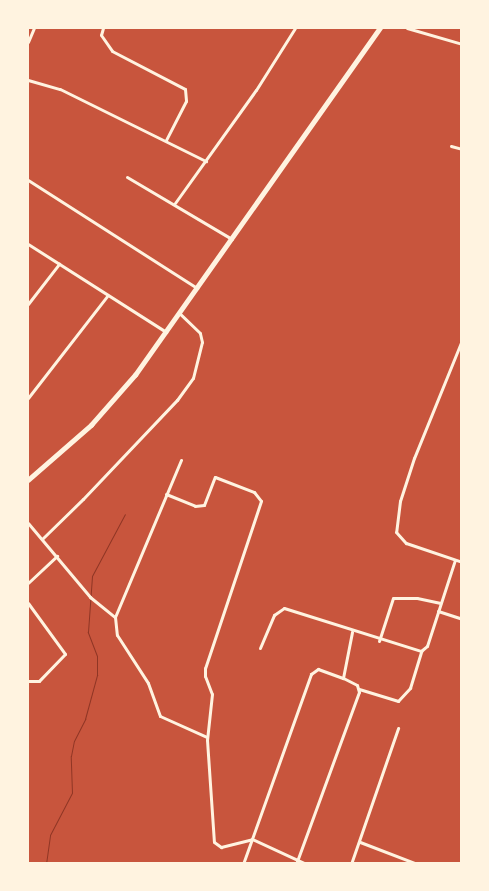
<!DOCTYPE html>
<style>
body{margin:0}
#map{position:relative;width:489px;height:891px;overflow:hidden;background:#c8553d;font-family:Karla,sans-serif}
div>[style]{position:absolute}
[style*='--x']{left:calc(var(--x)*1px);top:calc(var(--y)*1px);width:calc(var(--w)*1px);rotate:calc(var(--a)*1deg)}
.stream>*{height:1px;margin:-0.5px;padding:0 0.5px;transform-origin:0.5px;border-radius:0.5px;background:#8f3625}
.minor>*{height:3px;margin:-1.5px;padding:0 1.5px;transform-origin:1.5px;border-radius:1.5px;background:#fff3e0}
.primary>*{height:4.5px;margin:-2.25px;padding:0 2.25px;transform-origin:2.25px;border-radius:2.25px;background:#fff3e0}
span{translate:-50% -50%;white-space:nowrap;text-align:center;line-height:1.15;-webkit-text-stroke:4.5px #fff3e0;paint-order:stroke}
.frame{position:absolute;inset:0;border:29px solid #fff3e0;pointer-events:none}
</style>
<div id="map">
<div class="stream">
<i style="--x:46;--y:864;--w:29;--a:-82"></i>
<i style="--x:50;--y:835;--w:47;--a:-62.4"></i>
<i style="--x:72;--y:793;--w:37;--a:-92"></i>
<i style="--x:71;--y:756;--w:15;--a:-79"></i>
<i style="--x:74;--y:741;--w:25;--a:-63"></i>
<i style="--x:85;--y:719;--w:46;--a:-74.7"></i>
<i style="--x:97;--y:675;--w:19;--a:-90"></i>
<i style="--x:97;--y:656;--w:26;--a:-111"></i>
<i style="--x:88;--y:632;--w:56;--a:-85.9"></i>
<i style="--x:92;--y:576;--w:70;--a:-62"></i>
</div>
<div class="minor">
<i style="--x:103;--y:28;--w:7;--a:106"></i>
<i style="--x:101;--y:35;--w:19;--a:55"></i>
<i style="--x:112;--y:51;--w:82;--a:27.5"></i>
<i style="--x:185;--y:89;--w:12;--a:85"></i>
<i style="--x:186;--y:101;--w:44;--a:117.1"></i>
<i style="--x:407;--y:28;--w:57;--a:16.2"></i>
<i style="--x:28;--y:42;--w:15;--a:-67"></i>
<i style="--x:28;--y:80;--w:33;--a:16"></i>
<i style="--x:60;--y:89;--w:163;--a:26.3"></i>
<i style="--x:451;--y:146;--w:11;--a:15"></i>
<i style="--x:127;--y:177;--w:122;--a:30.6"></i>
<i style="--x:28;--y:180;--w:201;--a:32.6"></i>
<i style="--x:175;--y:203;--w:139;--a:-54.4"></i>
<i style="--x:256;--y:90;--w:73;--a:-57.8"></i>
<i style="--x:28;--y:244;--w:164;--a:32.5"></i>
<i style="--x:28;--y:304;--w:51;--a:-52.2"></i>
<i style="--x:462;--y:340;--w:127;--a:112.1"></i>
<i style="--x:414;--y:458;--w:45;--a:108"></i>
<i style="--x:400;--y:501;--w:31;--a:97"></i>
<i style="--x:396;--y:532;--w:15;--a:48"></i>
<i style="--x:406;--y:543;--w:59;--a:18.7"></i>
<i style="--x:28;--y:398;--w:129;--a:-52.2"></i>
<i style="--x:181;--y:460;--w:170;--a:112.8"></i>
<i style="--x:115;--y:617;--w:18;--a:84"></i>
<i style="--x:117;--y:635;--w:57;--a:57.1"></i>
<i style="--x:148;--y:683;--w:35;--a:70"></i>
<i style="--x:160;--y:716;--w:51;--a:24.1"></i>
<i style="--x:166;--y:494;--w:31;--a:22"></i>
<i style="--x:195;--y:506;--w:9;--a:-6"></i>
<i style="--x:204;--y:505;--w:30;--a:-69"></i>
<i style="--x:215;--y:477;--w:42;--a:21"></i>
<i style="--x:254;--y:492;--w:11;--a:52"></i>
<i style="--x:261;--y:501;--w:176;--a:108.5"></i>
<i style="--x:205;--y:668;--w:8;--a:90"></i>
<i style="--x:205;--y:676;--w:19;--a:69"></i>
<i style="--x:212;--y:694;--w:46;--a:96.2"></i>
<i style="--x:207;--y:740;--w:102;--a:86.1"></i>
<i style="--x:214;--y:842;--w:9;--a:36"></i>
<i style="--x:221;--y:847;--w:32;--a:-14"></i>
<i style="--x:252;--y:839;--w:60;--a:24.8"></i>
<i style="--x:28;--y:523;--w:97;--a:50"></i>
<i style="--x:90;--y:597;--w:32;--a:39"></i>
<i style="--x:42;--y:539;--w:57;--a:-44.3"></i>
<i style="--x:83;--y:499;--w:137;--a:-46.5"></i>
<i style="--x:177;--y:400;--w:27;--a:-54"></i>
<i style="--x:193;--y:378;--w:37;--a:-76"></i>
<i style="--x:202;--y:342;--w:9;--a:-103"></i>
<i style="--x:200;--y:333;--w:28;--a:-136"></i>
<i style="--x:28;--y:583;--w:40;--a:-43"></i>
<i style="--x:28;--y:603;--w:63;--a:54"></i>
<i style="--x:65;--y:654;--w:37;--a:134"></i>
<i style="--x:39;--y:681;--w:11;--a:180"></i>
<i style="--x:438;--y:611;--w:25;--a:18"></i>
<i style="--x:379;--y:641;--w:45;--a:-72"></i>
<i style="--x:393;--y:598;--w:24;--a:0"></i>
<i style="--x:417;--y:598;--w:24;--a:12"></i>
<i style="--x:260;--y:648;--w:36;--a:-67"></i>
<i style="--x:274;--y:615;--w:12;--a:-35"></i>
<i style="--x:284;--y:608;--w:144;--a:17.4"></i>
<i style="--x:421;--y:651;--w:8;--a:-40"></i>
<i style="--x:427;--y:646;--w:90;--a:-72"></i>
<i style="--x:359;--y:689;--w:41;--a:17.1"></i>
<i style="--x:398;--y:701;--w:18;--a:-47"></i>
<i style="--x:410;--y:688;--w:39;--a:-73"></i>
<i style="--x:360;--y:842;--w:61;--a:21.1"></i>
<i style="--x:243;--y:864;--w:202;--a:-70.3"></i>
<i style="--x:311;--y:674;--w:9;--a:-36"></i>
<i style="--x:318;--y:669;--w:27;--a:20"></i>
<i style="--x:296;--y:864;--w:183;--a:-69.9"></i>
<i style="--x:359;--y:692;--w:7;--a:-106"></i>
<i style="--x:357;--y:685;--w:16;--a:-153"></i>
<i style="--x:343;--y:678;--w:47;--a:-78.9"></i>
<i style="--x:351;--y:864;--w:144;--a:-70.9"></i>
</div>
<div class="primary">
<i style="--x:28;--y:480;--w:84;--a:-41.1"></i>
<i style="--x:91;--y:425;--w:67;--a:-48.7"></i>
<i style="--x:135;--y:375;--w:425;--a:-54.8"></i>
</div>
<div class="frame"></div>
</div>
